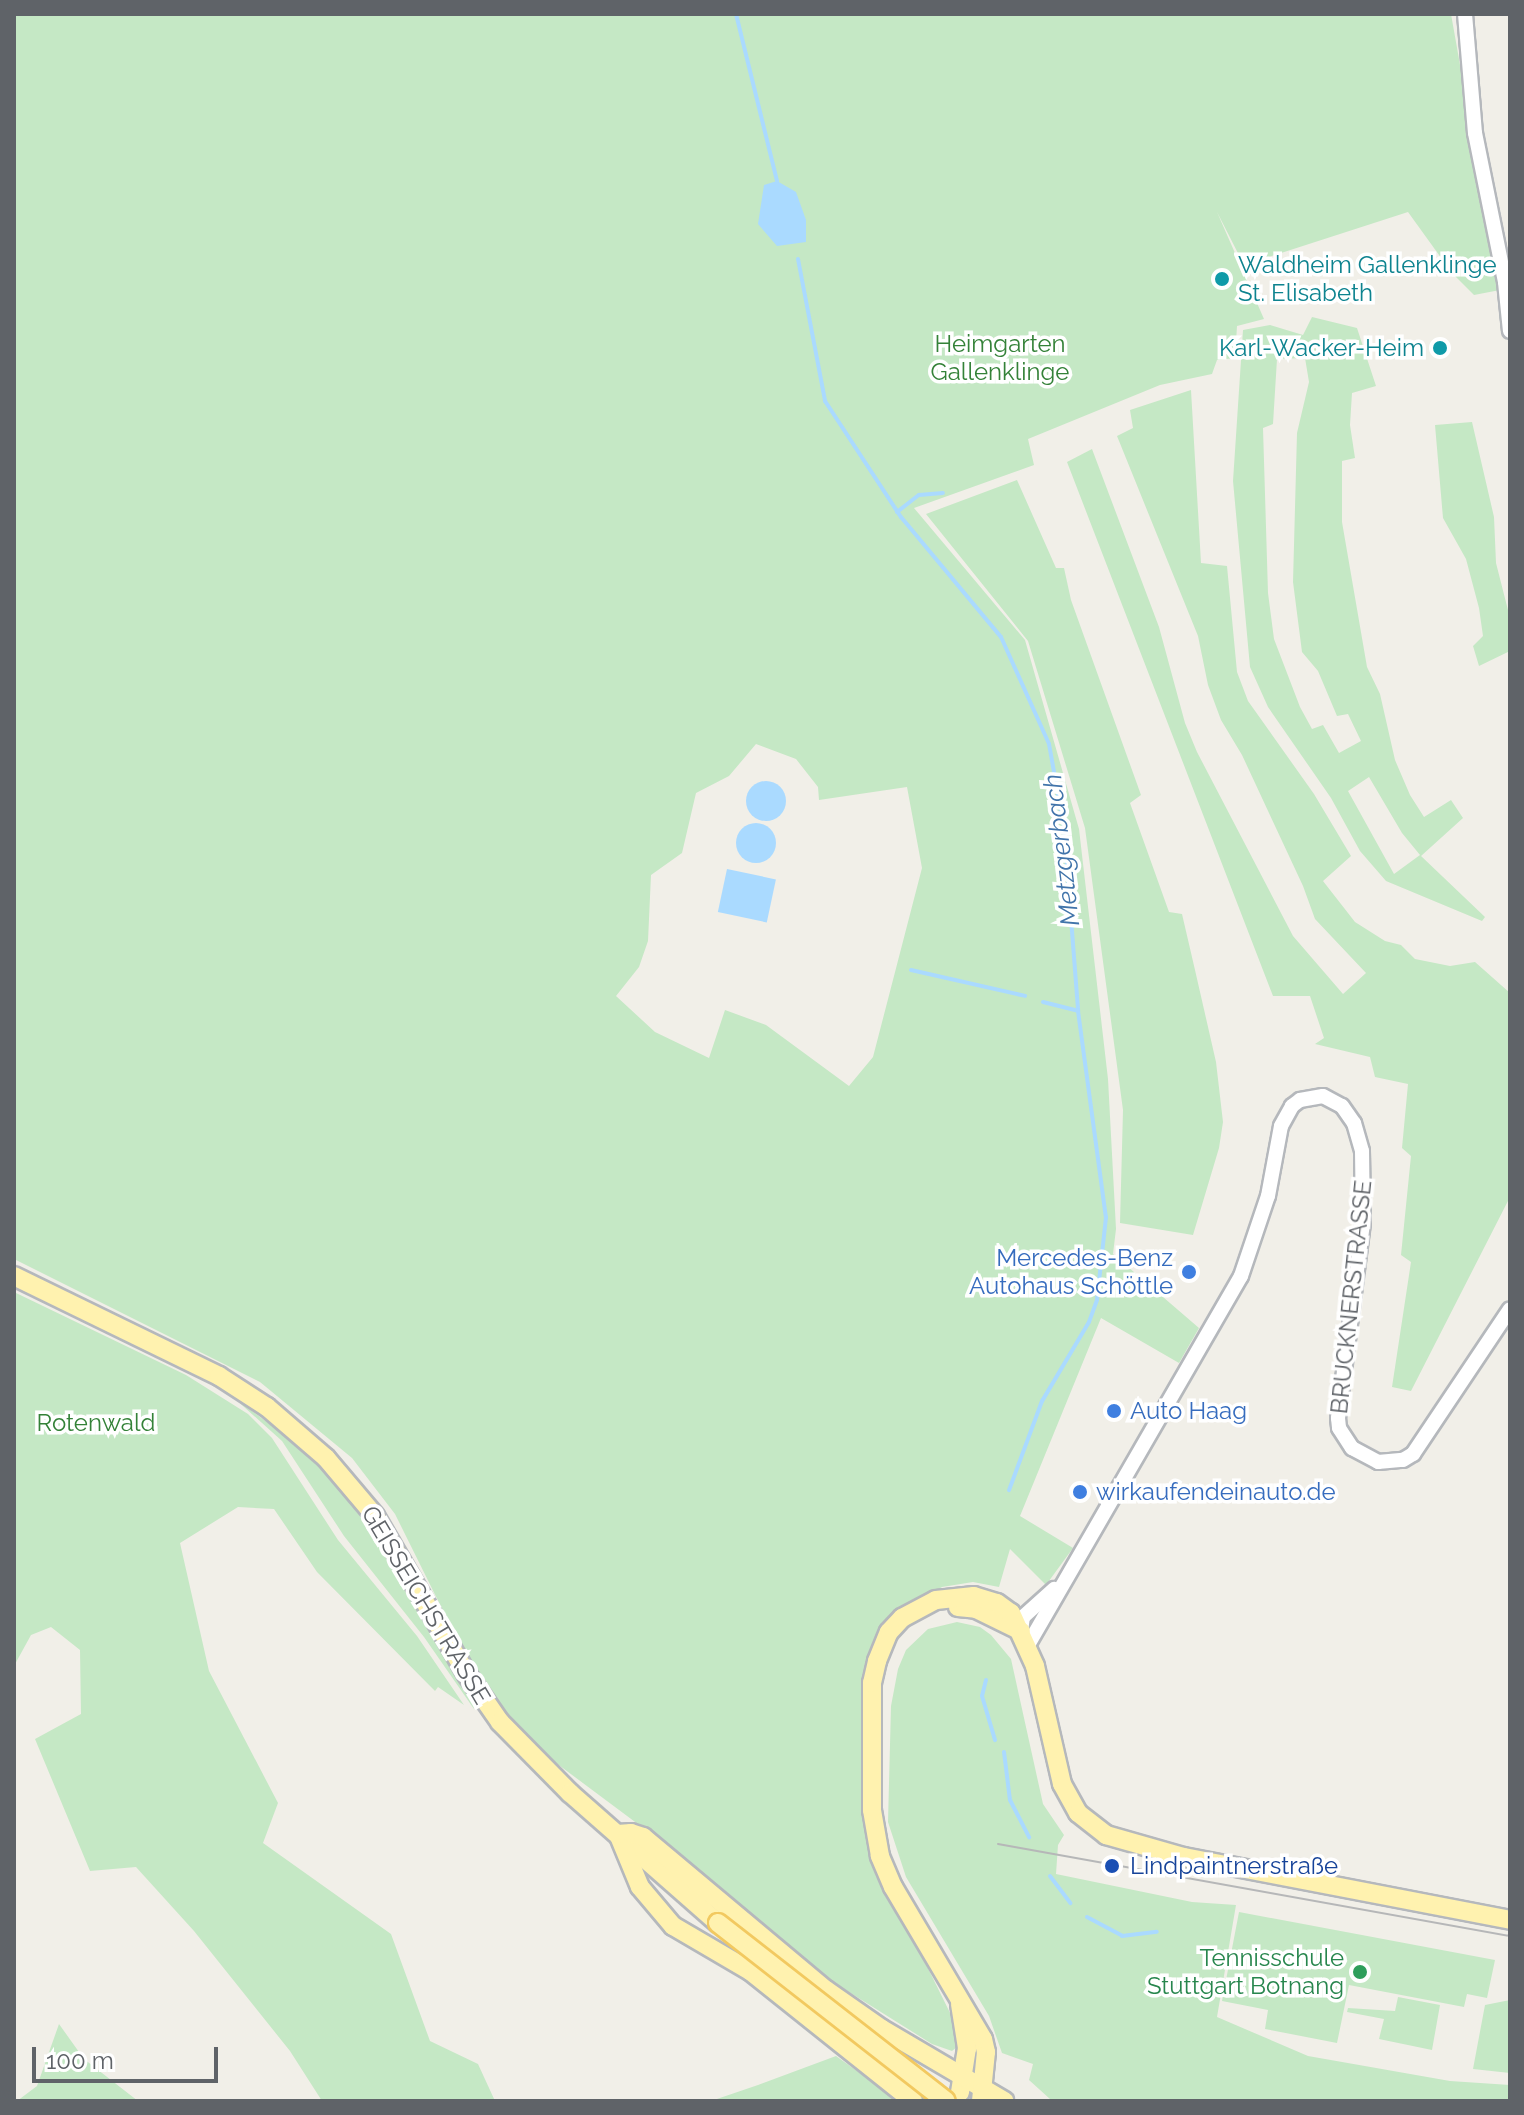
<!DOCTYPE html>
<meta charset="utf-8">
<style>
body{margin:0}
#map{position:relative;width:1524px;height:2115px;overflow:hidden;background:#f1efe8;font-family:Raleway,sans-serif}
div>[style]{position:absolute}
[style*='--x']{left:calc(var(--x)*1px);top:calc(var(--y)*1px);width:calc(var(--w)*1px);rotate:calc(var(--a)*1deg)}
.green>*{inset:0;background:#c5e8c5}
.water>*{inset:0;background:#aadaff;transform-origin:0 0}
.round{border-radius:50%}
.stream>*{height:4px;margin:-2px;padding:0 2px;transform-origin:2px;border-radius:2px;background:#aadaff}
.roads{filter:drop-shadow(2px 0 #b5b8bc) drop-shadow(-2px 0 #b5b8bc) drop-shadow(0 2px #b5b8bc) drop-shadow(0 -2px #b5b8bc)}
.minor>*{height:14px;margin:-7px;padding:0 7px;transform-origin:7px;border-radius:7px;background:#fff}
.major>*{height:18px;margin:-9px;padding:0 9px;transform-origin:9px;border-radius:9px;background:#fff2af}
.tram>*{height:2px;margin:-1px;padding:0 1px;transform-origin:1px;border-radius:1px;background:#b6b7b8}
.bridges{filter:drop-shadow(2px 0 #f2c960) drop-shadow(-2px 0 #f2c960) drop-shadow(0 2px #f2c960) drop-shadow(0 -2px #f2c960)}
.major-bridge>*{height:18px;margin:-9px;padding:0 9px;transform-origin:9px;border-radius:9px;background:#fff2af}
.dots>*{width:22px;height:22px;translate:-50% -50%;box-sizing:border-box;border:4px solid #fff;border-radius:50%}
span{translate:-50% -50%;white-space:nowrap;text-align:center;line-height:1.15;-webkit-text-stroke:7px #fff;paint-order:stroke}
.culture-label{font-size:24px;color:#0d838f}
.left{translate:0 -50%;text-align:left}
.right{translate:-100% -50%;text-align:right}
.park-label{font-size:24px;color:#348238}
.shop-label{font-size:24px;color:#366cbe}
.street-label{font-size:24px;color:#5f6368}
.transit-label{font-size:24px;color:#164399}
.leisure-label{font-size:24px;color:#27864d}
.water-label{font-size:26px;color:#4174aa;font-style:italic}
.frame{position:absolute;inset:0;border:16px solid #5f6368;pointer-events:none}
.scale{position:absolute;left:32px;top:2047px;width:186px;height:36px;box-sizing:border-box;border:4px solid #5f6368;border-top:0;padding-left:10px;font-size:24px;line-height:28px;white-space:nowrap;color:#5f6368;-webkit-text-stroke:6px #fff;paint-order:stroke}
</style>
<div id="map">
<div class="green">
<i style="clip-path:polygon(evenodd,14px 14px,1451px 14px,1500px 290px,1474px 295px,1452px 273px,1408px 212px,1244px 265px,1217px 212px,1264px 319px,1237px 326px,1235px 358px,1217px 360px,1212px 374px,1160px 385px,1028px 439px,1034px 465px,914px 508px,1025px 640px,1079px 829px,1108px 1079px,1116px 1229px,1113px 1254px,1199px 1328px,1179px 1363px,1101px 1318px,1020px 1516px,1073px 1548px,1046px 1585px,1010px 1549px,999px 1587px,973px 1582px,942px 1587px,891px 1619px,864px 1779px,868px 1847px,957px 2027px,957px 2047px,952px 2051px,932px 2044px,833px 1982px,678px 1854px,540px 1751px,496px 1702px,466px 1657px,395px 1514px,352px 1458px,260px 1382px,14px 1259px,14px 14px,756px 744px,796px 759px,818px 787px,819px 800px,907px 787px,922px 868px,873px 1057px,849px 1086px,766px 1025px,725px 1010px,709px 1058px,655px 1032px,616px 996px,639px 967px,648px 941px,651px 875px,682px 853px,696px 793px,729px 776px,756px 744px)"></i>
<i style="clip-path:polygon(evenodd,1312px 317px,1357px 328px,1376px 386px,1352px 393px,1350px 425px,1355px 458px,1342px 461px,1342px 522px,1367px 667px,1380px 694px,1395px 760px,1410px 795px,1424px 817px,1451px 800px,1463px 818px,1421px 856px,1485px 917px,1482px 921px,1386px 881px,1360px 851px,1331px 798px,1268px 707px,1250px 667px,1233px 481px,1243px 330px,1270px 325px,1303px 335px,1312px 317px,1305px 358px,1309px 382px,1297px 433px,1293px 582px,1302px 652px,1318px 671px,1337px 716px,1348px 714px,1361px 741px,1339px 753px,1323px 725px,1312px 729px,1300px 707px,1274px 639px,1268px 593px,1263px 428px,1273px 424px,1277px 359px,1305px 358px,1312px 317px,1369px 777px,1402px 833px,1420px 855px,1394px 874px,1348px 791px,1369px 777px)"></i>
<i style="clip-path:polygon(1191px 390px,1201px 563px,1227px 566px,1237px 672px,1248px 701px,1314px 794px,1351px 856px,1323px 881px,1355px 922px,1385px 941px,1401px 945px,1415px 959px,1450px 966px,1475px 962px,1510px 993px,1510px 1197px,1411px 1391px,1392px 1387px,1411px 1262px,1401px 1255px,1411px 1156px,1402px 1148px,1408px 1084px,1375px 1077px,1370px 1057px,1315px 1044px,1324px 1038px,1310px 996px,1273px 996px,1067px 462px,1092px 449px,1159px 627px,1185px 723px,1197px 752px,1293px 936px,1343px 994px,1366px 973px,1315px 919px,1303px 886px,1242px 755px,1221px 720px,1208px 685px,1198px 636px,1117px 436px,1133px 428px,1130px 410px)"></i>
<i style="clip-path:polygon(1472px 422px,1494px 517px,1496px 563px,1510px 618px,1510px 651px,1479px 666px,1473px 646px,1483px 636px,1479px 608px,1466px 559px,1443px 518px,1435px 425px)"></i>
<i style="clip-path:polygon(1017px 480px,1056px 568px,1064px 568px,1071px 600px,1141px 795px,1130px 803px,1169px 912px,1182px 914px,1195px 970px,1216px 1062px,1223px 1122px,1219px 1148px,1193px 1235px,1120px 1223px,1123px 1110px,1085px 828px,1028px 641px,926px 514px)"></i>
<i style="clip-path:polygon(14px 1292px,186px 1375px,248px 1414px,272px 1438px,338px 1540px,417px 1636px,464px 1705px,438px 1687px,435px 1691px,317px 1572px,274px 1509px,238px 1507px,180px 1543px,209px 1671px,278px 1803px,263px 1843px,391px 1934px,430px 2041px,478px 2064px,495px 2101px,322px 2101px,290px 2051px,194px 1931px,136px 1867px,90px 1871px,35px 1739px,81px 1714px,80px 1650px,51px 1627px,31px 1635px,14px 1666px)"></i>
<i style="clip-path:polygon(233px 1397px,305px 1450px,353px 1502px,374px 1530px,473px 1701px,474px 1709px,424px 1637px,344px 1536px,282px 1441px)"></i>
<i style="clip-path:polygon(957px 1622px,980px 1627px,991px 1635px,1011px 1659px,1043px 1804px,1064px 1835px,1058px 1845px,1056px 1874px,1192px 1902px,1236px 1905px,1217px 2017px,1308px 2056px,1450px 2081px,1510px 2085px,1510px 2101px,1050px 2099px,1029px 2080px,1033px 2064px,1002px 2053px,989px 2016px,906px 1877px,888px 1822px,891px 1706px,898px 1669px,906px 1650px,928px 1629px)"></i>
<i style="clip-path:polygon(1239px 1912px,1495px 1960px,1487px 1998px,1467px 1994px,1464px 2007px,1349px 1985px,1337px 2043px,1265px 2029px,1268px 2010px,1222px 2001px)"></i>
<i style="clip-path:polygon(1398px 1997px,1440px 2005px,1432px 2050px,1379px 2039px,1384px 2019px,1347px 2012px,1348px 2008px,1395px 2011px)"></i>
<i style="clip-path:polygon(1510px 2000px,1510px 2073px,1473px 2069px,1485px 2005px)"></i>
<i style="clip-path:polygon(59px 2024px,84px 2059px,138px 2101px,17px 2101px,37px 2086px)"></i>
<i style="clip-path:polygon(836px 2056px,899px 2101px,711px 2101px,758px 2085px)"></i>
</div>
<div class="water">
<i style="clip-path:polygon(777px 181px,796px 192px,806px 220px,806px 242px,777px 246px,758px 224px,764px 185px)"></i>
<i class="round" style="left:746px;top:781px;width:40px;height:40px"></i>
<i class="round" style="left:736px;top:823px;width:40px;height:40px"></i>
<i style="left:727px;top:869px;width:50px;height:44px;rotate:12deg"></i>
</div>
<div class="stream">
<i style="--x:736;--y:14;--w:172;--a:76.2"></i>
<i style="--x:798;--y:259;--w:145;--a:79.2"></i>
<i style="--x:825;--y:401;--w:139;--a:56.8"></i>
<i style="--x:901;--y:517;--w:156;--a:50.2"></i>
<i style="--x:1001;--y:637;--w:117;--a:65.8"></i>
<i style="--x:1049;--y:744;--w:84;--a:79.8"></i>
<i style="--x:1064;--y:827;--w:185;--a:85.6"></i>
<i style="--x:1078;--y:1011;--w:208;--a:82.3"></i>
<i style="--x:1106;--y:1217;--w:83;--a:96.2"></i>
<i style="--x:1097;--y:1300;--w:23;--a:110"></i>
<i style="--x:1089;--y:1322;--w:92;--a:120.7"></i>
<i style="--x:1042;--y:1401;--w:95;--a:110.3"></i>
<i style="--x:897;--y:512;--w:28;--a:-38"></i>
<i style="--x:919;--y:495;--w:24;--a:-5"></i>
<i style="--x:911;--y:970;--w:117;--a:12.8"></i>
<i style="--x:1043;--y:1002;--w:36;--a:14"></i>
<i style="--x:986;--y:1680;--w:16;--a:104"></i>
<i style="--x:982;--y:1696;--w:46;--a:73.5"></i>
<i style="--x:1004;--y:1752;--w:48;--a:82.9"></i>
<i style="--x:1010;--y:1800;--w:42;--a:62.8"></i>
<i style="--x:1050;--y:1876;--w:34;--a:53"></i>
<i style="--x:1087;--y:1917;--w:40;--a:28"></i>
<i style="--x:1122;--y:1936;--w:35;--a:-7"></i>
</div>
<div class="roads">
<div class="minor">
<i style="--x:1465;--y:14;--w:119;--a:85.2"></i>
<i style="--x:1475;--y:133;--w:152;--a:78.6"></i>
<i style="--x:1505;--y:282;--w:49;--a:84.2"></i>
<i style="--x:1021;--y:1631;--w:14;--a:-82"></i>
<i style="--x:1023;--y:1617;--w:42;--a:-42.1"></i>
<i style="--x:1028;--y:1645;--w:426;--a:-60"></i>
<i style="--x:1241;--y:1276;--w:84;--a:-71.4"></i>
<i style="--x:1268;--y:1196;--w:71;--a:-79.5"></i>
<i style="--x:1281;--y:1126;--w:23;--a:-61"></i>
<i style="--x:1292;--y:1106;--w:10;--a:-37"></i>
<i style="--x:1300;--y:1100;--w:23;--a:-10"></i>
<i style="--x:1323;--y:1096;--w:21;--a:28"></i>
<i style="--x:1342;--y:1106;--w:21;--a:55"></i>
<i style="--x:1354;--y:1123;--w:29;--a:74"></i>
<i style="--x:1362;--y:1151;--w:72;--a:89.2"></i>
<i style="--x:1363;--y:1223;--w:197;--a:97.3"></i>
<i style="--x:1338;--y:1418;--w:10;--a:84"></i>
<i style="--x:1339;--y:1428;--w:24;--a:57"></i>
<i style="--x:1352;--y:1448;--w:30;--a:28"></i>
<i style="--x:1378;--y:1462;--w:25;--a:-5"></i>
<i style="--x:1403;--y:1460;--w:12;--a:-31"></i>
<i style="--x:1413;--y:1454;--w:174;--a:-56.2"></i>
</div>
<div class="major">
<i style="--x:14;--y:1276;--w:228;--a:26"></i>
<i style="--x:219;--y:1376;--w:57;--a:32.9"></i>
<i style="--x:267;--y:1407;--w:78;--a:40.8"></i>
<i style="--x:326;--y:1458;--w:76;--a:49.8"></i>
<i style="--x:375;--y:1516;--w:181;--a:59.9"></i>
<i style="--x:466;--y:1673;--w:60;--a:55.2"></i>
<i style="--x:500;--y:1722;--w:100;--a:45.4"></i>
<i style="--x:570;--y:1793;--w:197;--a:41.3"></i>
<i style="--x:958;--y:1607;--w:18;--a:6"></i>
<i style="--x:976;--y:1609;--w:50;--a:26.1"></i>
<i style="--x:960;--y:2004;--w:45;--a:81"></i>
<i style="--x:967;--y:2048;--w:45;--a:99"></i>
<i style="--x:913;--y:2101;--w:208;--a:-141.4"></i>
<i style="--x:750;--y:1971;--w:89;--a:-149.7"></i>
<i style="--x:673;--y:1926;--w:51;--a:-130.2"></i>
<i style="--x:640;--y:1887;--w:57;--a:-112.5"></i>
<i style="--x:618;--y:1834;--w:13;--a:-4"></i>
<i style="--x:631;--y:1833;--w:13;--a:18"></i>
<i style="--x:643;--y:1837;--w:239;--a:39.9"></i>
<i style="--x:826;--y:1990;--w:68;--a:34.9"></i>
<i style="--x:882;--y:2029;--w:142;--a:30.5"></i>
<i style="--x:981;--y:2101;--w:49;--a:-84.2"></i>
<i style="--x:986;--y:2052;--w:13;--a:-103"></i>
<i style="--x:983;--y:2039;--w:177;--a:-120.6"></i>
<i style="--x:893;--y:1887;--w:34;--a:-113"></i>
<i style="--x:880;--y:1856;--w:47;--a:-99.9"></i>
<i style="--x:872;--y:1810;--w:127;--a:-90"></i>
<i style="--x:872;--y:1683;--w:23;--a:-77"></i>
<i style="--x:877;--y:1661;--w:31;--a:-68"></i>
<i style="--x:889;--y:1632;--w:19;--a:-47"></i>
<i style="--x:902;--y:1618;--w:38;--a:-28"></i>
<i style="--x:936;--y:1600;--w:38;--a:-6"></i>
<i style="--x:974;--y:1596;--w:24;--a:17"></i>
<i style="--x:997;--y:1603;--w:17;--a:36"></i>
<i style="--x:1011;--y:1613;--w:58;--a:65.6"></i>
<i style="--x:1035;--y:1666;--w:121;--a:77.1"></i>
<i style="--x:1062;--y:1784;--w:33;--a:61"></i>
<i style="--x:1078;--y:1813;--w:36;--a:38"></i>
<i style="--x:1106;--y:1835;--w:81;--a:15.8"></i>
<i style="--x:1184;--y:1857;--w:332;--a:10.9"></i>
</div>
</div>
<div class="tram">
<i style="--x:998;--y:1844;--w:520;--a:10.19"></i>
</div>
<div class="bridges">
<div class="major-bridge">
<i style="--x:718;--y:1923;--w:289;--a:38"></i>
</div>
</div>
<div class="dots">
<i style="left:1222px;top:279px;background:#0f9aa8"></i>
<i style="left:1440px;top:348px;background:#0f9aa8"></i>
<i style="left:1189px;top:1272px;background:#3f7fe0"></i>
<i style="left:1114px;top:1411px;background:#3f7fe0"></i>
<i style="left:1080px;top:1492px;background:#3f7fe0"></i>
<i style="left:1112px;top:1866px;background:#1a4fb4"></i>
<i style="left:1360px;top:1972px;background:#2e9e5b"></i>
</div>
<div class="culture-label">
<span class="left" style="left:1238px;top:279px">Waldheim Gallenklinge<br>St. Elisabeth</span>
<span class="right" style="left:1424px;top:348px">Karl-Wacker-Heim</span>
</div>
<div class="park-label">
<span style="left:1000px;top:358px">Heimgarten<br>Gallenklinge</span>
<span style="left:96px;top:1423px">Rotenwald</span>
</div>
<div class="shop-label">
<span class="right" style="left:1173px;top:1272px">Mercedes-Benz<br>Autohaus Schöttle</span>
<span class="left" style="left:1130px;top:1411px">Auto Haag</span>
<span class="left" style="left:1096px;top:1492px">wirkaufendeinauto.de</span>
</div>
<div class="street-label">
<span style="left:1351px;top:1297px;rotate:-84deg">BRUCKNERSTRASSE</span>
<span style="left:426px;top:1605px;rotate:59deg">GEISSEICHSTRASSE</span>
</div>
<div class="transit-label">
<span class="left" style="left:1130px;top:1866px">Lindpaintnerstraße</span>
</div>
<div class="leisure-label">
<span class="right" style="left:1344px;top:1972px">Tennisschule<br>Stuttgart Botnang</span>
</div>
<div class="water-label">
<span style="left:1062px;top:850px;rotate:-97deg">Metzgerbach</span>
</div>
<div class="frame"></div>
<div class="scale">100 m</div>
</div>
